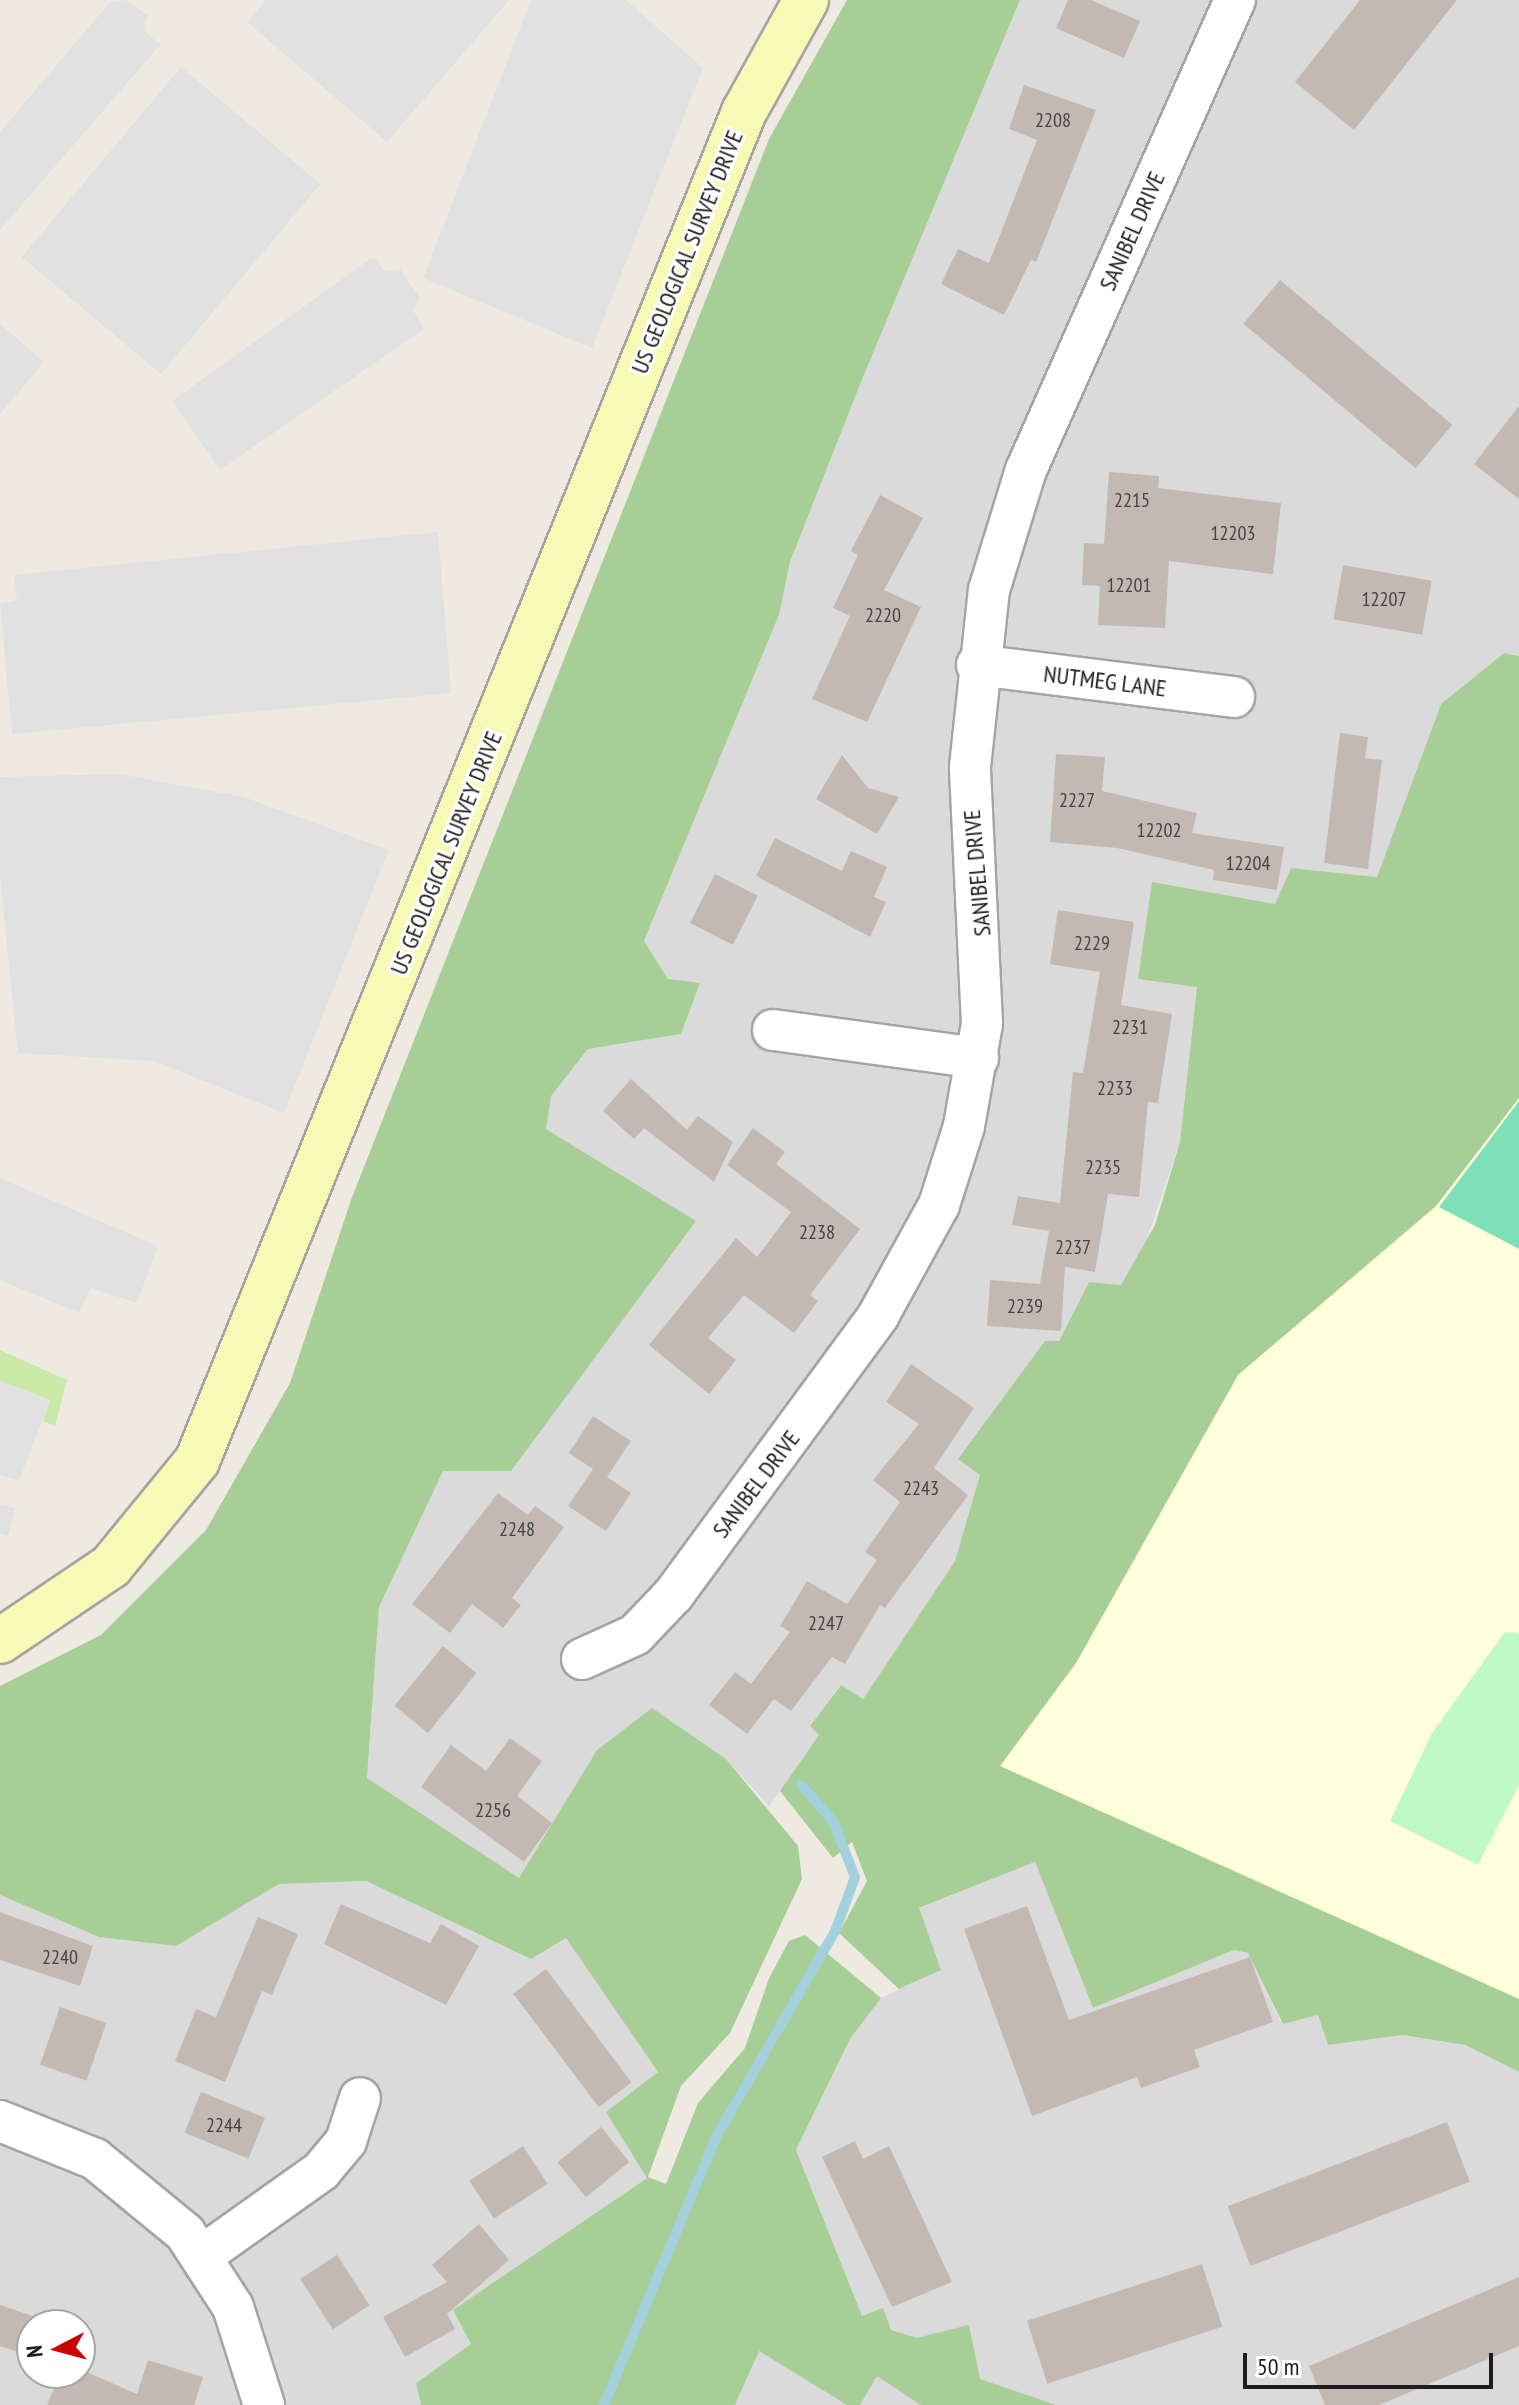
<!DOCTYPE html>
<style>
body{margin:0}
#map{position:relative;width:1519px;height:2405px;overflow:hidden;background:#eeeae2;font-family:"PT Sans Narrow",sans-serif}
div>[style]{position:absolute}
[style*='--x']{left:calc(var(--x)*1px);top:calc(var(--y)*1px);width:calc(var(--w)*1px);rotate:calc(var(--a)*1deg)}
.residential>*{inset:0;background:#dbdada}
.education>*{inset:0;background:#ffffdb}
.grass>*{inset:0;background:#c9eaa7}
.forest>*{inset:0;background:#a7ce96}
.park>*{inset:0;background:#befac2}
.pitch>*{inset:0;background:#7fdfb9}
.parking>*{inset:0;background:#e1e1e1;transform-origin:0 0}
.stream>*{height:10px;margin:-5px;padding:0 5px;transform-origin:5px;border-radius:5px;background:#a2d0dd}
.building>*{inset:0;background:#c3b9b2;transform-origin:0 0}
.roads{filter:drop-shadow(2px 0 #a4a4a4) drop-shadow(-2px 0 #a4a4a4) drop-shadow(0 2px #a4a4a4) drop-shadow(0 -2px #a4a4a4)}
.street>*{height:40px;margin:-20px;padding:0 20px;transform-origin:20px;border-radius:20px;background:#fff}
.secondary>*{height:44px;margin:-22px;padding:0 22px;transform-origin:22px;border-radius:22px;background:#f7fab5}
span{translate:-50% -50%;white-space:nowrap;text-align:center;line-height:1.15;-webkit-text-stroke:6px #fff;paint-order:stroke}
.number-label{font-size:20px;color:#464442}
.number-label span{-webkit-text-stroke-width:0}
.street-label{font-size:24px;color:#1d1d1d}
.north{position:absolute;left:16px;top:2309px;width:80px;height:80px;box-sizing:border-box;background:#fff;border:2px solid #a5a5a5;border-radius:50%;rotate:264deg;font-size:22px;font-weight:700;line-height:32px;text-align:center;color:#1d1d1d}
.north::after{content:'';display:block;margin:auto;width:28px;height:36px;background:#ca0002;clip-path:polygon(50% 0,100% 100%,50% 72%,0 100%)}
.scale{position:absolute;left:1243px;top:2353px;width:250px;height:36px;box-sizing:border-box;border:4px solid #1d1d1d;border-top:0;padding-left:10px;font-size:24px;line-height:28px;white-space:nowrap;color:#1d1d1d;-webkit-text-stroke:6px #fff;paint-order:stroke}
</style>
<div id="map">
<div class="residential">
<i style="clip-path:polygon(1020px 0,1519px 0,1519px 656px,1504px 653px,1441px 704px,1377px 877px,1291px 868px,1275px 904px,1197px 986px,1180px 1142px,1140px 1259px,1121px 1285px,1089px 1282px,1059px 1341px,959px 1458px,980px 1475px,955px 1561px,862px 1700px,840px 1685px,810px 1726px,820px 1735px,769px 1806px,726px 1759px,597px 1750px,519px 1879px,367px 1778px,379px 1607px,443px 1470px,696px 1222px,545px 1128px,551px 1096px,588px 1049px,681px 1034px,668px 979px,644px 941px,779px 615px,790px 562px,861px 382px)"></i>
<i style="clip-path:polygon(1035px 1862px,1093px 2008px,1234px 1950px,1248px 1953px,1282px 2024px,1318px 2014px,1328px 2045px,1403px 2035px,1465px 2045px,1519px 2072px,1519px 2405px,860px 2405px,876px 2376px,862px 2316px,796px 2150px,850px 2039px,881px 1998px,940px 1970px,918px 1909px)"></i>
<i style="clip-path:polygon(evenodd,366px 1881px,531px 1959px,566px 1938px,659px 2072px,648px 2177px,453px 2310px,471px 2344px,416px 2383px,421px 2405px,0 2405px,0 1895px,99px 1937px,176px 1946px,279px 1884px,366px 1881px,32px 2325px,80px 2325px,80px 2373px,32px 2373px,32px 2325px)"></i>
<i style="clip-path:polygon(759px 2350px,847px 2405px,735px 2405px)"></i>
</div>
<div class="education">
<i style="clip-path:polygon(1519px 1098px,1519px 1999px,1000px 1767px,1076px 1663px,1238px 1375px,1436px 1206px)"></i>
</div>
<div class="grass">
<i style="clip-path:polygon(0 1350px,67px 1380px,55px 1426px,43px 1421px,50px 1400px,0 1381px)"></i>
</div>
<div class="forest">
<i style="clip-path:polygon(847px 0,1020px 0,861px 382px,790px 562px,779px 615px,644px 941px,668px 979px,700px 983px,681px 1034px,588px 1049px,551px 1096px,546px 1129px,696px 1221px,511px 1471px,443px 1471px,379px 1607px,367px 1778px,519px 1878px,597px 1750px,652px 1708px,726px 1759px,798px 1846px,802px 1879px,730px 2033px,681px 2086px,648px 2177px,666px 2184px,698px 2103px,745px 2048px,769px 1978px,789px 1941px,805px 1935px,881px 1998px,850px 2039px,796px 2150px,862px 2316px,883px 2308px,891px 2330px,917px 2338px,969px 2325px,980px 2379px,1056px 2405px,921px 2405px,877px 2376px,860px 2405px,847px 2405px,759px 2351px,735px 2405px,421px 2405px,416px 2383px,471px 2344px,453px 2310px,647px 2178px,606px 2112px,658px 2072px,566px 1938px,531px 1959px,366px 1881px,279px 1884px,176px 1946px,99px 1937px,0 1895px,0 1686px,101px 1635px,206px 1530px,290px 1383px,351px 1200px,769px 139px)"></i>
<i style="clip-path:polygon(1504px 653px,1519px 656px,1519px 1098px,1436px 1206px,1238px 1375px,1076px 1663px,1000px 1766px,1519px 1999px,1519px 2072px,1465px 2045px,1403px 2035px,1328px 2045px,1318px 2015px,1283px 2024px,1248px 1953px,1234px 1950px,1093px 2008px,1035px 1862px,919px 1908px,941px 1970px,899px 1989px,839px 1933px,867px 1881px,852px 1842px,833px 1858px,780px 1791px,819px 1735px,810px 1726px,841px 1685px,863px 1699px,955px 1561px,980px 1475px,958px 1459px,1045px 1341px,1059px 1341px,1089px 1282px,1121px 1285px,1155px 1225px,1180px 1142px,1197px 987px,1138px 979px,1152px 882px,1275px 904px,1291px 868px,1377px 877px,1441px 704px)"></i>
</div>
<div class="park">
<i style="clip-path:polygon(1505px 1632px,1519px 1633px,1519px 1785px,1478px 1865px,1390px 1821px,1432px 1733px)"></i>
</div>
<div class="pitch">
<i style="clip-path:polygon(1519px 1101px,1519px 1249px,1439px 1207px)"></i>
</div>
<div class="parking">
<i style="clip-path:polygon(126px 0,148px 16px,143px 29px,160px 45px,0 230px,0 132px,110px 2px)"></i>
<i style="clip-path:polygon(266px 0,509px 0,387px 142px,247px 22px)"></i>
<i style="clip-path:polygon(531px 0,626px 0,703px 68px,592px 348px,423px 278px)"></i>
<i style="left:181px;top:67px;width:182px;height:248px;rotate:40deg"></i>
<i style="clip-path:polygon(373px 257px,385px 272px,400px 269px,420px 298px,413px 310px,424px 329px,220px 470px,172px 401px)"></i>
<i style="clip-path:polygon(0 324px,44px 362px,0 414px)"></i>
<i style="clip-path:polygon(438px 532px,451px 693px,12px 734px,0 604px,17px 600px,14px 575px)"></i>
<i style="clip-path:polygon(119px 774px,244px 797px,389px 850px,284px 1113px,154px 1061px,18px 1053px,0 877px,0 777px)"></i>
<i style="clip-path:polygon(0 1178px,158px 1246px,137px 1303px,91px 1288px,79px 1313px,0 1280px)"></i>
<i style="clip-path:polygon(0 1381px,50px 1400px,19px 1481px,0 1475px)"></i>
<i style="clip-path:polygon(0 1505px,15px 1508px,8px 1536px,0 1534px)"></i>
</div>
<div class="stream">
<i style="--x:604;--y:2405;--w:288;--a:-67.3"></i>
<i style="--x:715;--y:2139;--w:242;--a:-60"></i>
<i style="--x:836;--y:1929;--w:55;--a:-69.9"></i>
<i style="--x:855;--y:1877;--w:60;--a:-111.4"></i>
<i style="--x:833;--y:1821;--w:48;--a:-131.6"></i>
</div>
<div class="building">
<i style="clip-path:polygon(1068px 0,1091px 0,1140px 21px,1124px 58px,1056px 28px)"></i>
<i style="clip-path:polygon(1360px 0,1457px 0,1354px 130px,1295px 82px)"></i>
<i style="clip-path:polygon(1024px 85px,1096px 110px,1036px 262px,1031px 260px,1004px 315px,941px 284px,958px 249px,989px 263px,1037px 140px,1009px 129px)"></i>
<i style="left:1280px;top:280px;width:225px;height:57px;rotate:40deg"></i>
<i style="clip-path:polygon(1519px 406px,1519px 499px,1474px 464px)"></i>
<i style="clip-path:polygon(1109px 472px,1159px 476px,1158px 488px,1281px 503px,1273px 574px,1169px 561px,1165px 628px,1098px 625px,1100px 586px,1082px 585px,1084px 543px,1104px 544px)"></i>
<i style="clip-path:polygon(880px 495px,923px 518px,884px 590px,921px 607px,867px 722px,812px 699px,850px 616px,833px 608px,858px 555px,851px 551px)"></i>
<i style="left:1343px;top:565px;width:90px;height:55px;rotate:10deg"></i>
<i style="clip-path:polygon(1340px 733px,1368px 737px,1365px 758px,1382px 760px,1368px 869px,1324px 863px)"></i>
<i style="clip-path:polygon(1056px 754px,1105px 757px,1102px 791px,1197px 813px,1192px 833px,1284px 847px,1277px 890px,1213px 880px,1214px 870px,1117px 848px,1050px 842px)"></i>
<i style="clip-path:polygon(842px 755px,868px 788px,899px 797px,877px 834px,816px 799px)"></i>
<i style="clip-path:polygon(775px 838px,842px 871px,851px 851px,887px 867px,874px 897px,886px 902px,870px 937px,756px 876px)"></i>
<i style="left:715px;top:874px;width:48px;height:55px;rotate:27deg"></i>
<i style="clip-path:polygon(1058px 910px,1134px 922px,1121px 1005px,1172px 1014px,1158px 1103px,1148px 1102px,1139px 1197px,1108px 1194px,1095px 1272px,1065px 1267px,1061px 1331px,987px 1326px,990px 1280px,1040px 1284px,1049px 1231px,1012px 1225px,1018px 1196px,1060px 1203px,1073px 1072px,1083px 1073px,1100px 972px,1050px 964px)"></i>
<i style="clip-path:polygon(631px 1079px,687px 1130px,698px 1116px,733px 1142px,714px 1182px,644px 1128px,634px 1139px,603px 1111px)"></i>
<i style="clip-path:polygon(753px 1128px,785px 1152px,776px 1164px,860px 1229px,810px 1295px,818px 1301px,794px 1333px,744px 1295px,708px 1338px,736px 1360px,709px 1394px,649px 1345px,736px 1238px,757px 1257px,791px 1212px,727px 1165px)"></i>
<i style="clip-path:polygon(911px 1364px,974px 1408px,934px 1468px,968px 1495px,885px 1608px,880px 1605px,845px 1664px,832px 1657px,791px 1711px,774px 1699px,747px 1734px,709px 1705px,735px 1672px,751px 1684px,790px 1632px,780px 1626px,807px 1581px,847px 1604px,877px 1560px,865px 1552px,900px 1502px,873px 1480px,919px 1424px,886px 1402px)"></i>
<i style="clip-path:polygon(593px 1416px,631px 1441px,607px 1477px,631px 1493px,606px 1531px,568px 1506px,593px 1469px,569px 1453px)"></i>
<i style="clip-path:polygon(498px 1493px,528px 1515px,535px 1506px,564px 1527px,512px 1598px,521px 1605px,503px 1628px,472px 1604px,450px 1633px,412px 1604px)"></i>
<i style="left:443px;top:1646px;width:43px;height:77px;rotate:39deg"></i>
<i style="clip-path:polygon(510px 1738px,542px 1761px,517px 1796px,552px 1823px,524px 1862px,421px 1787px,451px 1745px,486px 1771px)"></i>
<i style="clip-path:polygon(341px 1904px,430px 1943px,441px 1924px,479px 1946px,446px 2005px,324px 1944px)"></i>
<i style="clip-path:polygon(1027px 1906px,1069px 2020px,1250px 1957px,1273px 2022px,1194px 2050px,1200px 2067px,1141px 2088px,1137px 2077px,1032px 2116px,964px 1929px)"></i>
<i style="clip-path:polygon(0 1912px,93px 1946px,80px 1986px,0 1960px)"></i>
<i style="clip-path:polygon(258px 1917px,298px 1934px,272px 1995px,262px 1991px,225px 2082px,175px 2061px,196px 2009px,216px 2017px)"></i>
<i style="left:546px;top:1969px;width:142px;height:41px;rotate:53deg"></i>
<i style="left:60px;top:2007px;width:49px;height:61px;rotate:19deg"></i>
<i style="left:201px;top:2092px;width:69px;height:44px;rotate:22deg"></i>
<i style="left:1447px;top:2122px;width:64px;height:235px;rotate:69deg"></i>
<i style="left:601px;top:2127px;width:45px;height:56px;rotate:51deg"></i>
<i style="clip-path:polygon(855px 2141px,863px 2159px,889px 2146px,952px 2282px,892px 2307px,822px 2157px)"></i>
<i style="left:523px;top:2146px;width:45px;height:64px;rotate:57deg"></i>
<i style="clip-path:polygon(479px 2224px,509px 2260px,447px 2314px,455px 2329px,405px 2357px,383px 2317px,447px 2282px,432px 2265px)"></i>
<i style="left:337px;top:2255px;width:60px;height:44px;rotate:57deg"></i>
<i style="left:1202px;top:2264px;width:66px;height:184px;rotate:72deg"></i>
<i style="clip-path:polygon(1519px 2277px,1519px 2346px,1379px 2405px,1325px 2405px,1309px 2366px)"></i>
<i style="clip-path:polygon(0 2305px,57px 2324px,32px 2325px,32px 2357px,0 2346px)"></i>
<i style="clip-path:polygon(148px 2360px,203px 2377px,194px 2405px,47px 2405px,61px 2373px,80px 2369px,137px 2394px)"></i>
</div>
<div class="roads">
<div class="street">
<i style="--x:977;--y:665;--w:259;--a:7.1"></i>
<i style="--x:773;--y:1030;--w:207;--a:7.8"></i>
<i style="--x:582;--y:1659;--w:58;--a:-24.4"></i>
<i style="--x:635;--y:1635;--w:57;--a:-46.4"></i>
<i style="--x:674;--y:1594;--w:345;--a:-53.7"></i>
<i style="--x:878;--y:1316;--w:127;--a:-61.2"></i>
<i style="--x:939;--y:1205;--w:83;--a:-72.4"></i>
<i style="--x:964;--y:1126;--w:104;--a:-80"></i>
<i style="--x:982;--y:1024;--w:257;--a:-92.7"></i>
<i style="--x:970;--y:767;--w:178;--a:-83.9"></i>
<i style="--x:989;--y:590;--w:126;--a:-72.9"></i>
<i style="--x:1026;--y:470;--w:514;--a:-66.03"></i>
<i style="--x:0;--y:2121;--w:102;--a:21.8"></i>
<i style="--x:95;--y:2159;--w:117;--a:39.4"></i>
<i style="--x:185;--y:2233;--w:88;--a:57"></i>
<i style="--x:233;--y:2307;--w:103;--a:72.4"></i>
<i style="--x:203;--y:2255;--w:145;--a:-35.4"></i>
<i style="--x:321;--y:2171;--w:39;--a:-50"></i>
<i style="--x:346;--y:2141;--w:45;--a:-72"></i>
</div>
<div class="secondary">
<i style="--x:0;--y:1641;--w:134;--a:-34"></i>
<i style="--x:111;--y:1566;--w:136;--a:-50.7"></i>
<i style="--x:197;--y:1461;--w:1456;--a:-67.93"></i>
<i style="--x:744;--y:112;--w:128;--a:-61"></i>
</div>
</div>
<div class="number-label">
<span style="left:1053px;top:120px">2208</span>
<span style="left:1132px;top:500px">2215</span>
<span style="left:1233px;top:533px">12203</span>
<span style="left:1129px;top:585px">12201</span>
<span style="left:1384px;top:599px">12207</span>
<span style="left:883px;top:615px">2220</span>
<span style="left:1077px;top:800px">2227</span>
<span style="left:1159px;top:830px">12202</span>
<span style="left:1248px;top:863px">12204</span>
<span style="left:1092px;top:943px">2229</span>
<span style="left:1130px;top:1027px">2231</span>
<span style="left:1115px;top:1088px">2233</span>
<span style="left:1103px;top:1167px">2235</span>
<span style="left:817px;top:1232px">2238</span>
<span style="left:1073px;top:1247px">2237</span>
<span style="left:1025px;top:1306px">2239</span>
<span style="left:921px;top:1488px">2243</span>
<span style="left:517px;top:1529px">2248</span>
<span style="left:826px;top:1623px">2247</span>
<span style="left:493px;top:1810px">2256</span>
<span style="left:60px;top:1957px">2240</span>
<span style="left:224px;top:2125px">2244</span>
</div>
<div class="street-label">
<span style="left:1132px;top:231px;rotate:-66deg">SANIBEL DRIVE</span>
<span style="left:687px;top:252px;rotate:-68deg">US GEOLOGICAL SURVEY DRIVE</span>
<span style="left:1105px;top:681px;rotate:7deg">NUTMEG LANE</span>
<span style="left:446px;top:853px;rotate:-68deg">US GEOLOGICAL SURVEY DRIVE</span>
<span style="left:977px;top:873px;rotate:-95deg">SANIBEL DRIVE</span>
<span style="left:756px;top:1484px;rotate:-53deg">SANIBEL DRIVE</span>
</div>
<div class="north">N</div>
<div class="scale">50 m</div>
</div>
